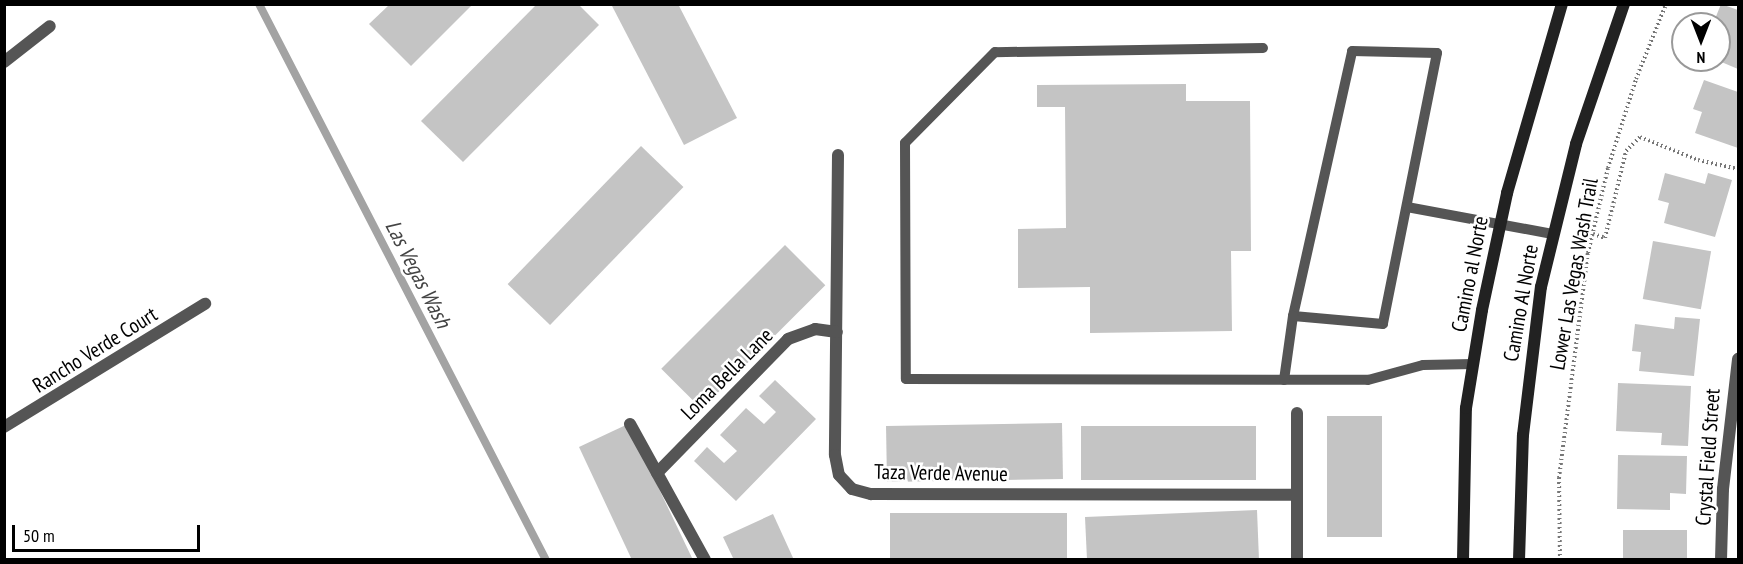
<!DOCTYPE html>
<style>
body{margin:0}
#map{position:relative;width:1743px;height:564px;overflow:hidden;background:#fff;font-family:"PT Sans Narrow",sans-serif}
div>[style]{position:absolute}
[style*='--x']{left:calc(var(--x)*1px);top:calc(var(--y)*1px);width:calc(var(--w)*1px);rotate:calc(var(--a)*1deg)}
.stream>*{height:8px;margin:-4px;padding:0 4px;transform-origin:4px;border-radius:4px;background:#a3a3a3}
.building>*{inset:0;background:#c4c4c4;transform-origin:0 0}
.path>*{height:4px;margin-top:-2px;transform-origin:0;background:repeating-linear-gradient(90deg,#777 0 1.5px,transparent 0 4.5px)}
.service>*{height:10px;margin:-5px;padding:0 5px;transform-origin:5px;border-radius:5px;background:#555}
.minor>*{height:12px;margin:-6px;padding:0 6px;transform-origin:6px;border-radius:6px;background:#555}
.secondary>*{height:12px;margin:-6px;padding:0 6px;transform-origin:6px;border-radius:6px;background:#222}
span{translate:-50% -50%;white-space:nowrap;text-align:center;line-height:1.15;-webkit-text-stroke:5px #fff;paint-order:stroke}
.street-label{font-size:21px;color:#000}
.water-label{font-size:22px;color:#444;font-style:italic}
.frame{position:absolute;inset:0;border:6px solid #000;pointer-events:none}
.north{position:absolute;left:1671px;top:12px;width:60px;height:60px;box-sizing:border-box;background:#fff;border:2px solid #999;border-radius:50%;rotate:180deg;font-size:16px;font-weight:700;line-height:24px;text-align:center;color:#000}
.north::after{content:'';display:block;margin:auto;width:21px;height:27px;background:#000;clip-path:polygon(50% 0,100% 100%,50% 72%,0 100%)}
.scale{position:absolute;left:12px;top:525px;width:188px;height:27px;box-sizing:border-box;border:3px solid #000;border-top:0;padding-left:8px;font-size:18px;line-height:21px;white-space:nowrap;color:#000;-webkit-text-stroke:4px #fff;paint-order:stroke}
</style>
<div id="map">
<div class="stream">
<i style="--x:259;--y:4;--w:626;--a:62.7"></i>
</div>
<div class="building">
<i style="clip-path:polygon(537px 4px,578px 4px,599px 25px,463px 162px,421px 121px)"></i>
<i style="clip-path:polygon(611px 4px,678px 4px,737px 118px,684px 145px)"></i>
<i style="clip-path:polygon(1721px 4px,1738px 10px,1738px 69px,1719px 61px,1719px 24px,1713px 24px)"></i>
<i style="clip-path:polygon(389px 5px,472px 5px,411px 66px,369px 24px)"></i>
<i style="clip-path:polygon(1704px 80px,1738px 92px,1738px 148px,1695px 133px,1702px 112px,1693px 109px)"></i>
<i style="clip-path:polygon(1186px 84px,1186px 101px,1250px 101px,1251px 251px,1231px 251px,1232px 331px,1090px 333px,1090px 287px,1018px 288px,1018px 229px,1066px 228px,1065px 107px,1037px 107px,1037px 85px)"></i>
<i style="left:641px;top:146px;width:59px;height:192px;rotate:44deg"></i>
<i style="clip-path:polygon(1665px 173px,1705px 184px,1708px 173px,1732px 180px,1715px 237px,1664px 223px,1669px 203px,1658px 200px)"></i>
<i style="left:1653px;top:241px;width:59px;height:59px;rotate:10deg"></i>
<i style="left:785px;top:245px;width:57px;height:175px;rotate:45deg"></i>
<i style="clip-path:polygon(1675px 317px,1700px 319px,1694px 376px,1639px 371px,1641px 352px,1632px 351px,1635px 324px,1674px 329px)"></i>
<i style="clip-path:polygon(775px 380px,816px 419px,736px 501px,694px 461px,707px 447px,724px 463px,737px 451px,720px 435px,746px 408px,764px 424px,776px 412px,759px 396px)"></i>
<i style="clip-path:polygon(1618px 383px,1691px 386px,1688px 446px,1661px 445px,1662px 433px,1616px 431px)"></i>
<i style="left:1327px;top:416px;width:55px;height:121px"></i>
<i style="left:1062px;top:423px;width:56px;height:176px;rotate:89deg"></i>
<i style="clip-path:polygon(628px 424px,693px 560px,632px 560px,579px 447px)"></i>
<i style="left:1081px;top:426px;width:175px;height:54px"></i>
<i style="clip-path:polygon(1618px 455px,1687px 456px,1686px 494px,1670px 493px,1670px 510px,1617px 509px)"></i>
<i style="clip-path:polygon(1257px 510px,1259px 560px,1087px 560px,1085px 517px)"></i>
<i style="left:1067px;top:513px;width:47px;height:177px;rotate:90deg"></i>
<i style="clip-path:polygon(773px 514px,794px 560px,734px 560px,723px 537px)"></i>
<i style="left:1687px;top:530px;width:30px;height:64px;rotate:90deg"></i>
</div>
<div class="path">
<i style="--x:1593;--y:234;--w:13;--a:18"></i>
<i style="--x:1605;--y:238;--w:89;--a:-76.4"></i>
<i style="--x:1626;--y:151;--w:20;--a:-45"></i>
<i style="--x:1640;--y:137;--w:62;--a:21.6"></i>
<i style="--x:1698;--y:160;--w:41;--a:12.7"></i>
<i style="--x:1560;--y:560;--w:82;--a:-90.7"></i>
<i style="--x:1559;--y:478;--w:227;--a:-82.7"></i>
<i style="--x:1588;--y:253;--w:87;--a:-76.8"></i>
<i style="--x:1608;--y:168;--w:93;--a:-72.5"></i>
<i style="--x:1636;--y:79;--w:81;--a:-68.2"></i>
</div>
<div class="service">
<i style="--x:1263;--y:48;--w:268;--a:179.1"></i>
<i style="--x:995;--y:52;--w:128;--a:134.7"></i>
<i style="--x:905;--y:143;--w:236;--a:89.8"></i>
<i style="--x:906;--y:379;--w:462;--a:0.1"></i>
<i style="--x:1368;--y:380;--w:57;--a:-15.3"></i>
<i style="--x:1423;--y:365;--w:50;--a:-1.1"></i>
<i style="--x:1352;--y:51;--w:85;--a:1.3"></i>
<i style="--x:1437;--y:53;--w:276;--a:101.3"></i>
<i style="--x:1383;--y:324;--w:90;--a:-174.9"></i>
<i style="--x:1293;--y:316;--w:271;--a:-77.4"></i>
<i style="--x:1407;--y:207;--w:148;--a:10.5"></i>
<i style="--x:1284;--y:380;--w:65;--a:-82"></i>
</div>
<div class="minor">
<i style="--x:4;--y:62;--w:58;--a:-38"></i>
<i style="--x:838;--y:155;--w:300;--a:90.6"></i>
<i style="--x:835;--y:455;--w:20;--a:79"></i>
<i style="--x:839;--y:475;--w:19;--a:47"></i>
<i style="--x:852;--y:489;--w:20;--a:15"></i>
<i style="--x:871;--y:494;--w:425;--a:0.1"></i>
<i style="--x:630;--y:424;--w:155;--a:61.1"></i>
<i style="--x:4;--y:427;--w:236;--a:-31.5"></i>
<i style="--x:657;--y:473;--w:187;--a:-45.6"></i>
<i style="--x:788;--y:339;--w:29;--a:-20"></i>
<i style="--x:815;--y:329;--w:22;--a:8"></i>
<i style="--x:1297;--y:560;--w:147;--a:-90"></i>
<i style="--x:1721;--y:560;--w:71;--a:-88.4"></i>
<i style="--x:1723;--y:489;--w:131;--a:-83.4"></i>
</div>
<div class="secondary">
<i style="--x:1463;--y:560;--w:152;--a:-88.9"></i>
<i style="--x:1466;--y:408;--w:99;--a:-80.7"></i>
<i style="--x:1482;--y:310;--w:120;--a:-77.9"></i>
<i style="--x:1507;--y:193;--w:197;--a:-73.8"></i>
<i style="--x:1519;--y:560;--w:125;--a:-88.2"></i>
<i style="--x:1523;--y:435;--w:149;--a:-83.1"></i>
<i style="--x:1541;--y:287;--w:147;--a:-76.2"></i>
<i style="--x:1576;--y:144;--w:148;--a:-71.1"></i>
</div>
<div class="street-label">
<span style="left:1470px;top:274px;rotate:-79deg">Camino al Norte</span>
<span style="left:1574px;top:274px;rotate:-80deg">Lower Las Vegas Wash Trail</span>
<span style="left:1521px;top:303px;rotate:-80deg">Camino Al Norte</span>
<span style="left:95px;top:350px;rotate:-32deg">Rancho Verde Court</span>
<span style="left:727px;top:374px;rotate:-45deg">Loma Bella Lane</span>
<span style="left:1708px;top:457px;rotate:-86deg">Crystal Field Street</span>
<span style="left:941px;top:473px;rotate:1deg">Taza Verde Avenue</span>
</div>
<div class="water-label">
<span style="left:418px;top:274px;rotate:63deg">Las Vegas Wash</span>
</div>
<div class="frame"></div>
<div class="north">N</div>
<div class="scale">50 m</div>
</div>
